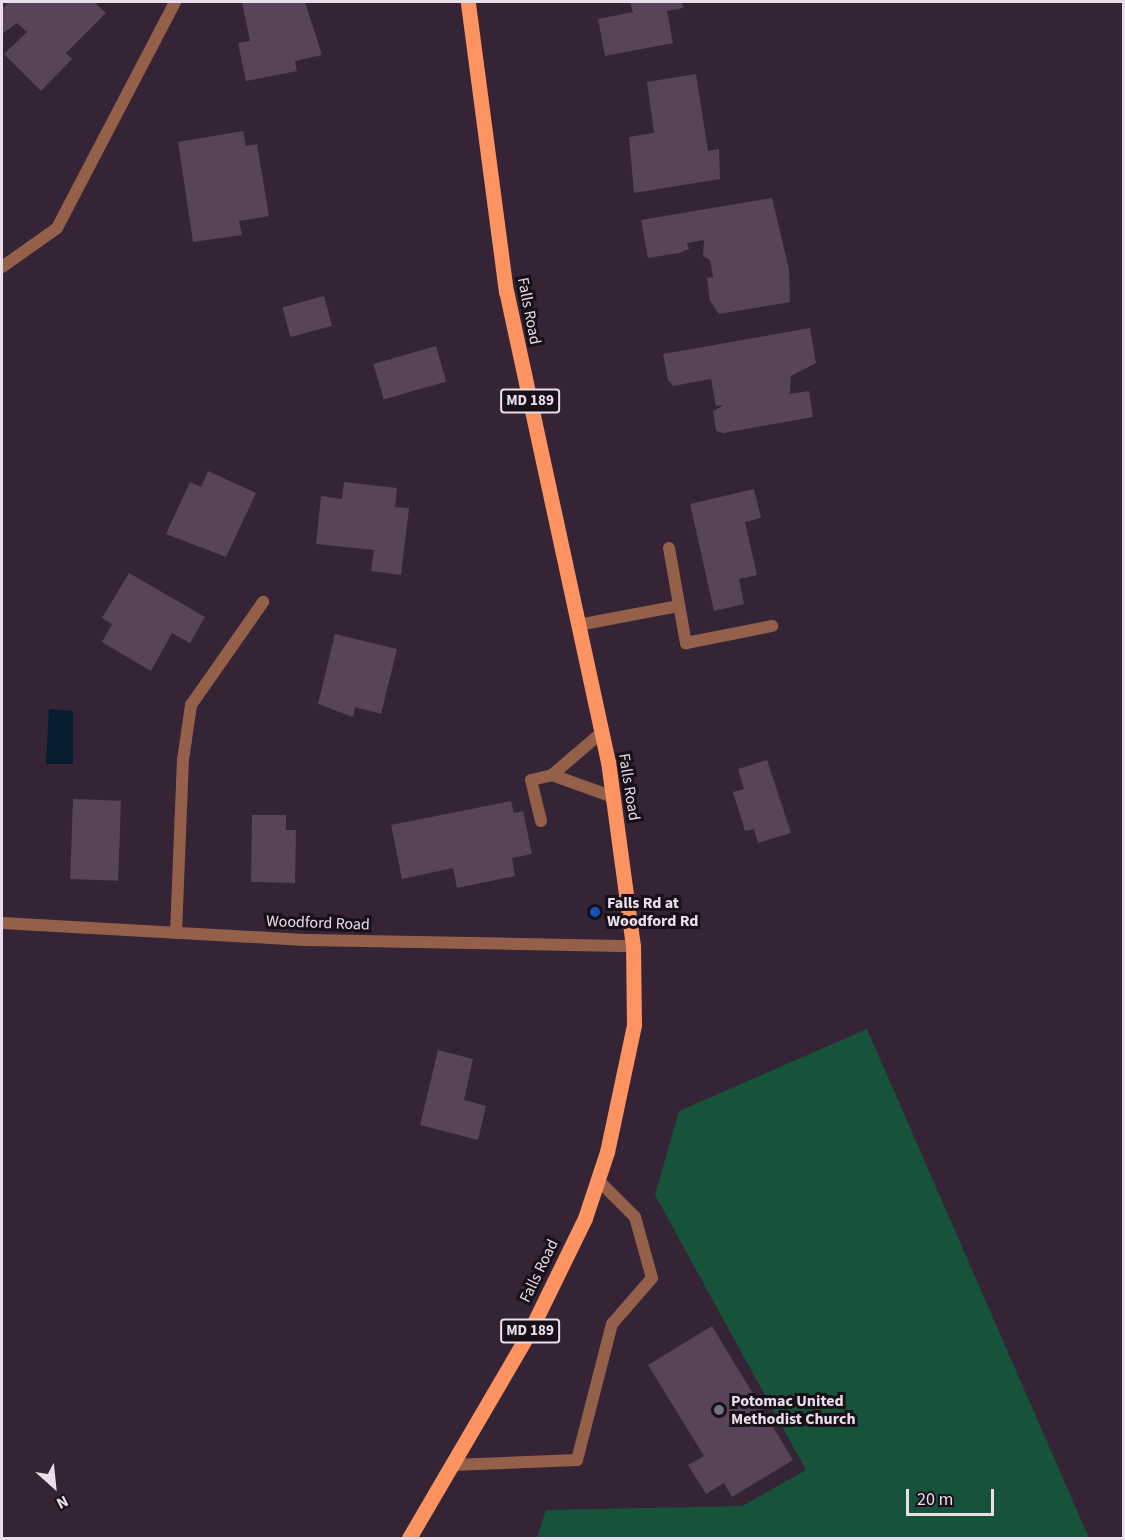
<!DOCTYPE html>
<style>
body{margin:0}
#map{position:relative;width:1125px;height:1540px;overflow:hidden;background:#342436;font-family:"Source Sans 3",sans-serif}
div>[style]{position:absolute}
[style*='--x']{left:calc(var(--x)*1px);top:calc(var(--y)*1px);width:calc(var(--w)*1px);rotate:calc(var(--a)*1deg)}
.green>*{inset:0;background:#17533b}
.water>*{inset:0;background:#051d2e}
.building>*{inset:0;background:#574458;transform-origin:0 0}
.lane>*{height:12px;margin:-6px;padding:0 6px;transform-origin:6px;border-radius:6px;background:#946049}
.street>*{height:12px;margin:-6px;padding:0 6px;transform-origin:6px;border-radius:6px;background:#946049}
.primary>*{height:15px;margin:-7.5px;padding:0 7.5px;transform-origin:7.5px;border-radius:7.5px;background:#fd9361}
.dots>*{width:16px;height:16px;translate:-50% -50%;box-sizing:border-box;border:3px solid #181018;border-radius:50%}
span{translate:-50% -50%;white-space:nowrap;text-align:center;line-height:1.15;-webkit-text-stroke:6px #181018;paint-order:stroke}
.shield-label span{padding:2px 4px;background:#181018;border:2px solid;border-radius:4px;-webkit-text-stroke-width:0}
.shield-label{font-size:15px;color:#e9deea;font-weight:700}
.street-label{font-size:16px;color:#e9deea}
.poi-label{font-size:16px;color:#e9deea;font-weight:700}
.left{translate:0 -50%;text-align:left}
.frame{position:absolute;inset:0;border:3px solid #e9deea;pointer-events:none}
.north{position:absolute;left:24px;top:1456px;width:60px;height:60px;-webkit-text-stroke:4px #181018;paint-order:stroke;rotate:153deg;font-size:16px;font-weight:700;line-height:24px;text-align:center;color:#e9deea}
.north::after{content:'';display:block;margin:auto;width:21px;height:27px;background:#e9deea;clip-path:polygon(50% 0,100% 100%,50% 72%,0 100%)}
.scale{position:absolute;left:906px;top:1489px;width:88px;height:27px;box-sizing:border-box;border:3px solid #e9deea;border-top:0;padding-left:8px;font-size:18px;line-height:21px;white-space:nowrap;color:#e9deea;-webkit-text-stroke:4px #181018;paint-order:stroke}
</style>
<div id="map">
<div class="green">
<i style="clip-path:polygon(867px 1029px,1089px 1538px,537px 1538px,546px 1510px,742px 1506px,806px 1470px,655px 1195px,679px 1111px)"></i>
</div>
<div class="water">
<i style="clip-path:polygon(49px 709px,73px 711px,73px 764px,46px 764px)"></i>
</div>
<div class="building">
<i style="clip-path:polygon(9px 2px,94px 2px,106px 13px,66px 53px,72px 59px,41px 91px,4px 54px,27px 32px,17px 23px,2px 34px,2px 9px)"></i>
<i style="clip-path:polygon(242px 2px,305px 2px,322px 55px,295px 61px,297px 71px,246px 81px,238px 43px,250px 41px)"></i>
<i style="clip-path:polygon(630px 2px,682px 2px,683px 8px,667px 11px,673px 43px,605px 56px,598px 19px,633px 12px)"></i>
<i style="clip-path:polygon(696px 74px,708px 151px,719px 149px,720px 179px,634px 193px,629px 137px,654px 133px,647px 82px)"></i>
<i style="clip-path:polygon(243px 131px,246px 146px,257px 144px,269px 216px,239px 221px,242px 235px,193px 242px,178px 142px)"></i>
<i style="clip-path:polygon(772px 198px,789px 269px,790px 302px,719px 314px,710px 301px,707px 278px,713px 277px,710px 260px,703px 256px,704px 240px,687px 243px,689px 249px,679px 253px,648px 258px,641px 220px)"></i>
<i style="left:324px;top:296px;width:31px;height:43px;rotate:75deg"></i>
<i style="clip-path:polygon(810px 328px,816px 363px,791px 376px,790px 394px,809px 391px,813px 417px,723px 433px,716px 431px,713px 411px,724px 405px,716px 406px,711px 379px,673px 386px,668px 380px,663px 354px)"></i>
<i style="left:436px;top:346px;width:37px;height:65px;rotate:74deg"></i>
<i style="clip-path:polygon(208px 471px,256px 493px,226px 557px,166px 534px,190px 482px,201px 487px)"></i>
<i style="clip-path:polygon(344px 482px,397px 488px,395px 507px,409px 508px,401px 575px,371px 571px,374px 550px,316px 544px,321px 496px,342px 499px)"></i>
<i style="clip-path:polygon(754px 489px,761px 518px,745px 522px,757px 575px,739px 579px,744px 604px,714px 611px,690px 504px)"></i>
<i style="clip-path:polygon(129px 573px,205px 617px,190px 643px,172px 633px,151px 671px,102px 642px,112px 624px,102px 618px)"></i>
<i style="clip-path:polygon(335px 634px,397px 649px,381px 714px,355px 707px,353px 717px,318px 704px)"></i>
<i style="clip-path:polygon(767px 760px,791px 833px,758px 843px,754px 829px,745px 831px,733px 792px,744px 789px,738px 769px)"></i>
<i style="left:73px;top:799px;width:48px;height:80px;rotate:2deg"></i>
<i style="clip-path:polygon(511px 801px,514px 813px,523px 811px,532px 854px,512px 858px,515px 876px,457px 888px,453px 868px,402px 879px,391px 825px)"></i>
<i style="clip-path:polygon(252px 815px,286px 815px,286px 830px,296px 830px,295px 883px,251px 882px)"></i>
<i style="clip-path:polygon(438px 1050px,473px 1059px,464px 1100px,486px 1106px,478px 1140px,420px 1125px)"></i>
<i style="clip-path:polygon(712px 1326px,793px 1460px,732px 1497px,724px 1483px,706px 1494px,688px 1465px,704px 1456px,648px 1365px)"></i>
</div>
<div class="lane">
<i style="--x:57;--y:228;--w:255;--a:-62.4"></i>
<i style="--x:669;--y:548;--w:97;--a:79.9"></i>
<i style="--x:686;--y:643;--w:88;--a:-11.2"></i>
<i style="--x:578;--y:625;--w:103;--a:-10.7"></i>
<i style="--x:552;--y:775;--w:65;--a:19.8"></i>
<i style="--x:541;--y:821;--w:42;--a:-103.7"></i>
<i style="--x:531;--y:780;--w:22;--a:-13"></i>
<i style="--x:552;--y:775;--w:65;--a:-40.6"></i>
<i style="--x:176;--y:933;--w:173;--a:-87.7"></i>
<i style="--x:183;--y:760;--w:56;--a:-81.7"></i>
<i style="--x:191;--y:705;--w:126;--a:-55"></i>
<i style="--x:452;--y:1465;--w:125;--a:-2.3"></i>
<i style="--x:577;--y:1460;--w:140;--a:-75.6"></i>
<i style="--x:612;--y:1324;--w:61;--a:-49"></i>
<i style="--x:652;--y:1278;--w:63;--a:-105.6"></i>
<i style="--x:635;--y:1217;--w:52;--a:-135"></i>
</div>
<div class="street">
<i style="--x:2;--y:267;--w:67;--a:-35.3"></i>
<i style="--x:2;--y:923;--w:307;--a:3.2"></i>
<i style="--x:309;--y:940;--w:324;--a:1.1"></i>
</div>
<div class="primary">
<i style="--x:409;--y:1538;--w:238;--a:-59.7"></i>
<i style="--x:529;--y:1333;--w:128;--a:-64"></i>
<i style="--x:585;--y:1218;--w:70;--a:-71.6"></i>
<i style="--x:607;--y:1152;--w:130;--a:-78"></i>
<i style="--x:634;--y:1025;--w:79;--a:-90.7"></i>
<i style="--x:633;--y:946;--w:186;--a:-97.7"></i>
<i style="--x:608;--y:762;--w:481;--a:-102.2"></i>
<i style="--x:506;--y:292;--w:292;--a:-97.5"></i>
</div>
<div class="dots">
<i style="left:595px;top:912px;background:#1a4fb4"></i>
<i style="left:719px;top:1410px;background:#6b7280"></i>
</div>
<div class="shield-label">
<span style="left:530px;top:401px">MD 189</span>
<span style="left:530px;top:1331px">MD 189</span>
</div>
<div class="street-label">
<span style="left:529px;top:311px;rotate:79deg">Falls Road</span>
<span style="left:629px;top:787px;rotate:81deg">Falls Road</span>
<span style="left:318px;top:923px;rotate:2deg">Woodford Road</span>
<span style="left:539px;top:1271px;rotate:-64deg">Falls Road</span>
</div>
<div class="poi-label">
<span class="left" style="left:607px;top:912px">Falls Rd at<br>Woodford Rd</span>
<span class="left" style="left:731px;top:1410px">Potomac United<br>Methodist Church</span>
</div>
<div class="frame"></div>
<div class="north">N</div>
<div class="scale">20 m</div>
</div>
